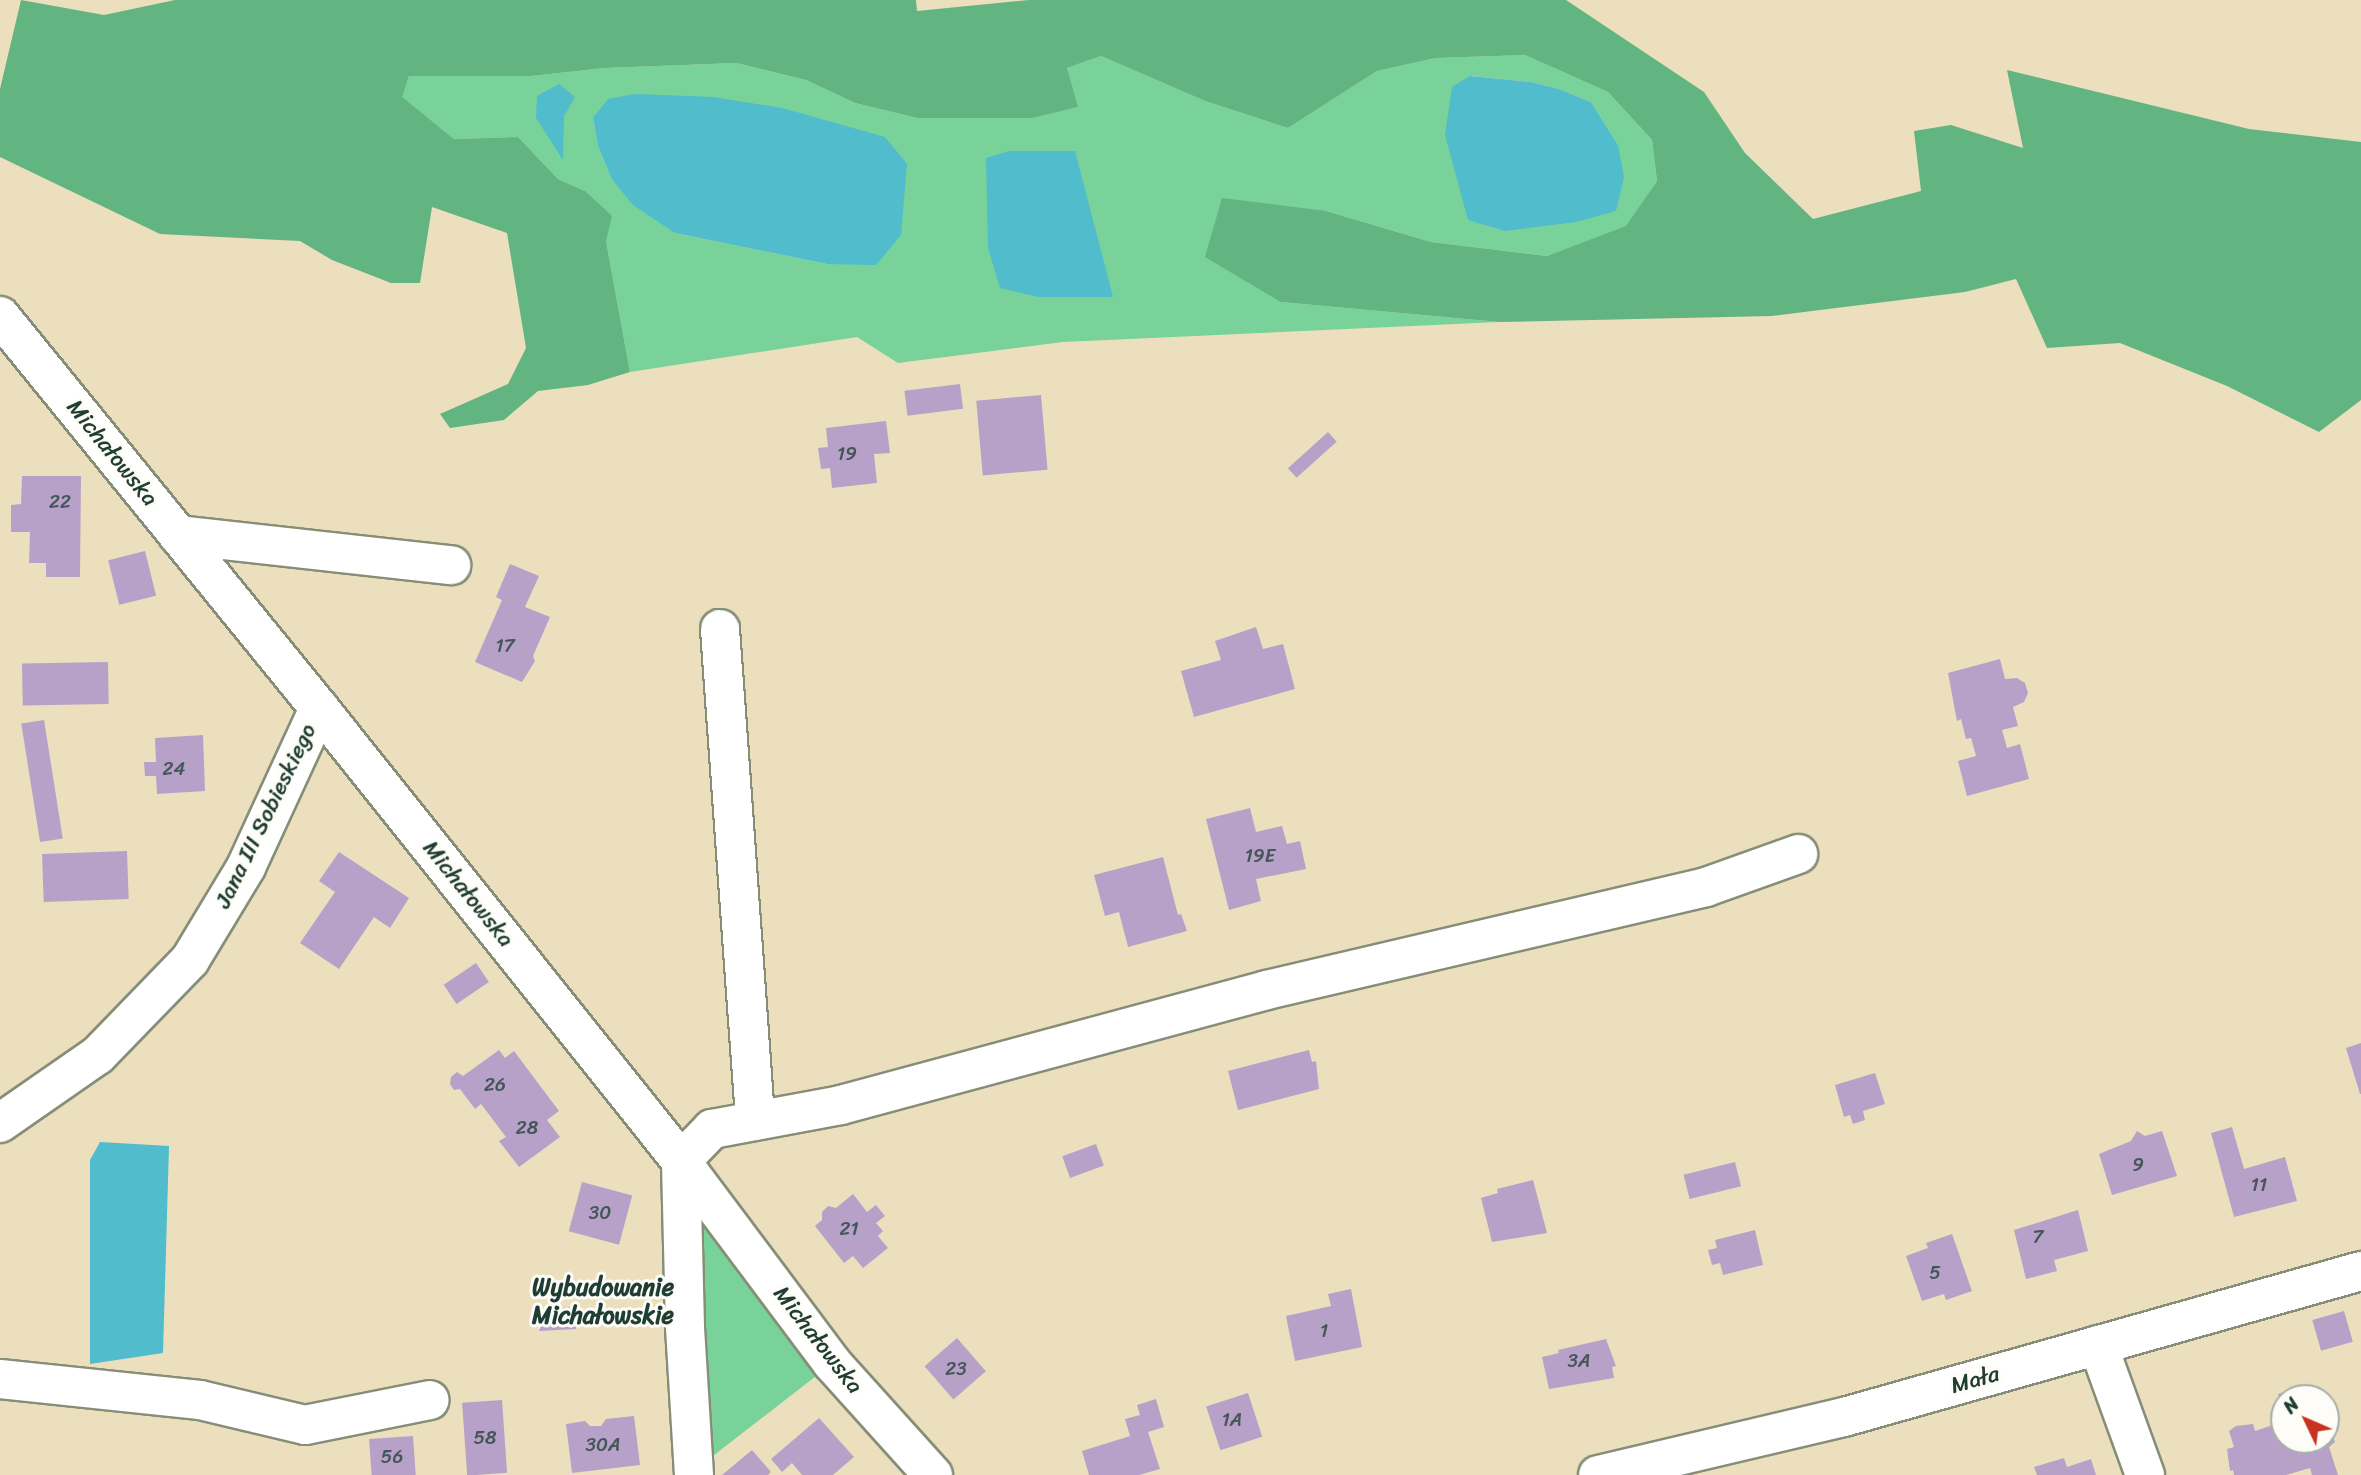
<!DOCTYPE html>
<meta charset="utf-8">
<style>
body{margin:0}
#map{position:relative;width:2361px;height:1475px;overflow:hidden;background:#ecdfbd;font-family:Sriracha,sans-serif}
div>[style]{position:absolute}
[style*='--x']{left:calc(var(--x)*1px);top:calc(var(--y)*1px);width:calc(var(--w)*1px);rotate:calc(var(--a)*1deg)}
.green>*{inset:0;background:#78d299}
.forest>*{inset:0;background:#62b481}
.water>*{inset:0;background:#50bccc}
.building>*{inset:0;background:#b8a1c8;transform-origin:0 0}
.roads{filter:drop-shadow(2px 0 #868e78) drop-shadow(-2px 0 #868e78) drop-shadow(0 2px #868e78) drop-shadow(0 -2px #868e78)}
.minor>*{height:38px;margin:-19px;padding:0 19px;transform-origin:19px;border-radius:19px;background:#fff}
span{translate:-50% -50%;white-space:nowrap;text-align:center;line-height:1.15;-webkit-text-stroke:6px #fdfcf7;paint-order:stroke}
.number-label{font-size:19px;color:#455659}
.number-label span{-webkit-text-stroke-width:0}
.street-label{font-size:23px;color:#1f3d34}
.neighbourhood-label{font-size:24px;color:#1f3d34;font-weight:700}
.north{position:absolute;left:2270px;top:1384px;width:70px;height:70px;box-sizing:border-box;background:#fdfcf7;border:2px solid #a4b0a9;border-radius:50%;rotate:314deg;font-size:19px;font-weight:700;line-height:28px;text-align:center;color:#1f3d34}
.north::after{content:'';display:block;margin:auto;width:24px;height:32px;background:#c8321e;clip-path:polygon(50% 0,100% 100%,50% 72%,0 100%)}
</style>
<div id="map">
<div class="green">
<i style="clip-path:polygon(evenodd,1525px 55px,1608px 92px,1652px 140px,1657px 181px,1626px 227px,1547px 256px,1431px 242px,1326px 211px,1281px 302px,1499px 322px,1063px 342px,898px 363px,857px 337px,630px 372px,606px 241px,585px 191px,558px 179px,518px 137px,454px 139px,401px 97px,409px 76px,531px 76px,605px 68px,736px 63px,806px 80px,855px 103px,917px 118px,1033px 118px,1077px 107px,1067px 68px,1101px 56px,1205px 101px,1288px 128px,1377px 71px,1436px 58px,1525px 55px,1471px 76px,1531px 82px,1559px 89px,1591px 102px,1618px 145px,1471px 76px,1525px 55px,593px 118px,827px 264px,675px 233px,611px 178px,598px 146px,593px 118px)"></i>
<i style="clip-path:polygon(695px 1210px,825px 1369px,709px 1459px)"></i>
</div>
<div class="forest">
<i style="clip-path:polygon(21px 0,104px 15px,175px 0,916px 0,917px 11px,1029px 0,1566px 0,1704px 92px,1745px 153px,1813px 219px,1921px 191px,1914px 131px,1951px 125px,2023px 148px,2007px 70px,2249px 129px,2361px 142px,2361px 400px,2319px 432px,2227px 386px,2120px 343px,2047px 348px,2016px 279px,1965px 292px,1772px 316px,1499px 322px,1281px 302px,1205px 257px,1222px 198px,1326px 211px,1431px 242px,1547px 256px,1626px 226px,1657px 181px,1652px 140px,1608px 92px,1525px 55px,1436px 58px,1377px 71px,1288px 128px,1205px 101px,1101px 56px,1067px 68px,1078px 107px,1033px 118px,917px 118px,855px 103px,806px 80px,736px 63px,605px 68px,531px 76px,409px 76px,402px 97px,454px 139px,518px 137px,558px 179px,585px 191px,612px 216px,606px 241px,630px 372px,588px 385px,538px 391px,504px 420px,450px 428px,440px 414px,508px 384px,526px 348px,507px 233px,432px 207px,420px 283px,391px 283px,332px 260px,300px 241px,160px 234px,0 157px,0 89px)"></i>
</div>
<div class="water">
<i style="clip-path:polygon(1470px 76px,1531px 82px,1559px 89px,1591px 102px,1618px 145px,1624px 177px,1616px 211px,1576px 222px,1505px 231px,1468px 220px,1445px 135px,1452px 87px)"></i>
<i style="clip-path:polygon(559px 84px,575px 97px,564px 116px,563px 160px,536px 118px,537px 96px)"></i>
<i style="clip-path:polygon(635px 94px,713px 97px,782px 108px,885px 137px,907px 164px,901px 235px,876px 265px,827px 264px,675px 233px,633px 205px,611px 178px,598px 146px,593px 118px,608px 99px)"></i>
<i style="clip-path:polygon(1009px 151px,1075px 151px,1113px 297px,1039px 297px,1000px 288px,988px 248px,986px 158px)"></i>
<i style="clip-path:polygon(100px 1142px,169px 1146px,163px 1353px,90px 1364px,90px 1160px)"></i>
</div>
<div class="building">
<i style="left:960px;top:384px;width:25px;height:56px;rotate:83deg"></i>
<i style="left:1041px;top:395px;width:75px;height:65px;rotate:85deg"></i>
<i style="clip-path:polygon(886px 421px,890px 453px,874px 454px,877px 483px,832px 488px,830px 468px,821px 469px,818px 448px,828px 447px,826px 428px)"></i>
<i style="left:1328px;top:432px;width:13px;height:54px;rotate:48deg"></i>
<i style="clip-path:polygon(22px 476px,81px 476px,80px 577px,46px 577px,46px 563px,29px 563px,30px 532px,11px 532px,11px 505px,21px 504px)"></i>
<i style="left:145px;top:551px;width:46px;height:38px;rotate:76deg"></i>
<i style="clip-path:polygon(510px 564px,539px 576px,525px 607px,550px 617px,533px 656px,535px 661px,522px 682px,475px 662px,502px 600px,496px 597px)"></i>
<i style="clip-path:polygon(1256px 627px,1263px 649px,1283px 644px,1295px 689px,1194px 717px,1181px 671px,1221px 660px,1215px 641px)"></i>
<i style="clip-path:polygon(2000px 659px,2005px 679px,2017px 678px,2025px 683px,2028px 693px,2024px 702px,2013px 707px,2018px 726px,2002px 730px,2007px 748px,2020px 744px,2029px 779px,1967px 796px,1958px 761px,1976px 756px,1971px 738px,1966px 739px,1961px 719px,1957px 721px,1948px 673px)"></i>
<i style="left:108px;top:662px;width:42px;height:86px;rotate:89deg"></i>
<i style="left:44px;top:720px;width:120px;height:23px;rotate:81deg"></i>
<i style="clip-path:polygon(203px 735px,205px 791px,157px 794px,156px 776px,145px 776px,144px 762px,156px 762px,155px 738px)"></i>
<i style="clip-path:polygon(1250px 808px,1256px 832px,1282px 826px,1287px 844px,1300px 841px,1306px 869px,1256px 879px,1261px 901px,1229px 910px,1206px 819px)"></i>
<i style="left:127px;top:851px;width:48px;height:85px;rotate:88deg"></i>
<i style="clip-path:polygon(339px 852px,409px 898px,390px 928px,374px 917px,339px 969px,300px 943px,335px 892px,319px 881px)"></i>
<i style="clip-path:polygon(1163px 857px,1178px 915px,1181px 914px,1187px 931px,1128px 947px,1119px 912px,1105px 916px,1094px 875px)"></i>
<i style="left:476px;top:963px;width:23px;height:39px;rotate:56deg"></i>
<i style="clip-path:polygon(2361px 1043px,2361px 1094px,2360px 1094px,2346px 1048px)"></i>
<i style="clip-path:polygon(499px 1050px,505px 1058px,514px 1051px,559px 1111px,547px 1120px,560px 1137px,519px 1167px,499px 1141px,506px 1137px,481px 1104px,475px 1109px,460px 1089px,454px 1090px,450px 1084px,451px 1077px,457px 1072px,463px 1076px)"></i>
<i style="clip-path:polygon(1309px 1050px,1312px 1062px,1316px 1061px,1319px 1089px,1238px 1110px,1228px 1071px)"></i>
<i style="clip-path:polygon(1875px 1073px,1885px 1104px,1863px 1111px,1865px 1120px,1853px 1124px,1850px 1115px,1844px 1117px,1835px 1085px)"></i>
<i style="clip-path:polygon(2232px 1127px,2244px 1169px,2285px 1157px,2297px 1201px,2234px 1217px,2211px 1133px)"></i>
<i style="clip-path:polygon(2137px 1131px,2145px 1136px,2162px 1131px,2177px 1176px,2112px 1195px,2099px 1154px,2131px 1141px)"></i>
<i style="left:1096px;top:1144px;width:23px;height:36px;rotate:70deg"></i>
<i style="left:1735px;top:1162px;width:25px;height:53px;rotate:76deg"></i>
<i style="clip-path:polygon(1533px 1180px,1547px 1233px,1492px 1242px,1481px 1198px,1498px 1193px,1497px 1189px)"></i>
<i style="left:582px;top:1182px;width:52px;height:51px;rotate:15deg"></i>
<i style="clip-path:polygon(853px 1194px,867px 1212px,876px 1205px,885px 1216px,876px 1223px,883px 1231px,878px 1236px,888px 1248px,863px 1268px,853px 1256px,844px 1263px,815px 1226px,822px 1220px,822px 1212px,828px 1206px,836px 1208px)"></i>
<i style="clip-path:polygon(2078px 1210px,2088px 1251px,2054px 1260px,2057px 1271px,2026px 1279px,2014px 1230px)"></i>
<i style="clip-path:polygon(1755px 1230px,1763px 1265px,1723px 1275px,1720px 1263px,1712px 1265px,1708px 1250px,1717px 1248px,1715px 1240px)"></i>
<i style="clip-path:polygon(1952px 1234px,1972px 1291px,1946px 1300px,1944px 1294px,1922px 1301px,1906px 1256px,1928px 1248px,1926px 1243px)"></i>
<i style="clip-path:polygon(1351px 1289px,1362px 1347px,1295px 1361px,1286px 1316px,1331px 1306px,1328px 1294px)"></i>
<i style="left:575px;top:1307px;width:22px;height:37px;rotate:87deg"></i>
<i style="left:2344px;top:1311px;width:32px;height:33px;rotate:74deg"></i>
<i style="left:957px;top:1338px;width:44px;height:43px;rotate:49deg"></i>
<i style="clip-path:polygon(1606px 1339px,1616px 1366px,1612px 1367px,1614px 1378px,1549px 1389px,1542px 1357px,1559px 1353px,1558px 1350px)"></i>
<i style="clip-path:polygon(2310px 1385px,2314px 1398px,2284px 1398px,2283px 1411px,2278px 1394px)"></i>
<i style="left:1248px;top:1393px;width:46px;height:44px;rotate:72deg"></i>
<i style="clip-path:polygon(1156px 1399px,1164px 1427px,1148px 1432px,1160px 1469px,1139px 1475px,1089px 1475px,1082px 1451px,1130px 1436px,1125px 1419px,1140px 1415px,1137px 1405px)"></i>
<i style="left:502px;top:1400px;width:73px;height:40px;rotate:86deg"></i>
<i style="clip-path:polygon(634px 1416px,640px 1465px,572px 1473px,566px 1424px,585px 1421px,590px 1426px,601px 1426px,606px 1419px)"></i>
<i style="clip-path:polygon(819px 1418px,854px 1457px,833px 1475px,802px 1475px,792px 1463px,782px 1472px,771px 1459px)"></i>
<i style="clip-path:polygon(2327px 1419px,2335px 1442px,2329px 1447px,2338px 1475px,2312px 1475px,2310px 1468px,2286px 1475px,2234px 1475px,2233px 1470px,2230px 1471px,2227px 1449px,2234px 1447px,2229px 1431px,2236px 1426px,2253px 1424px,2255px 1431px,2273px 1425px,2274px 1430px,2284px 1427px,2284px 1440px,2326px 1440px)"></i>
<i style="left:413px;top:1436px;width:39px;height:44px;rotate:86deg"></i>
<i style="clip-path:polygon(752px 1450px,771px 1472px,768px 1475px,722px 1475px)"></i>
<i style="clip-path:polygon(2064px 1458px,2067px 1467px,2091px 1459px,2096px 1475px,2037px 1475px,2034px 1467px)"></i>
</div>
<div class="roads">
<div class="minor">
<i style="--x:0;--y:316;--w:505;--a:50.86"></i>
<i style="--x:319;--y:708;--w:580;--a:51.37"></i>
<i style="--x:681;--y:1161;--w:252;--a:53.2"></i>
<i style="--x:832;--y:1363;--w:151;--a:48"></i>
<i style="--x:178;--y:535;--w:275;--a:6.3"></i>
<i style="--x:720;--y:629;--w:493;--a:85.9"></i>
<i style="--x:0;--y:1123;--w:119;--a:-34.8"></i>
<i style="--x:98;--y:1055;--w:132;--a:-45.9"></i>
<i style="--x:190;--y:960;--w:109;--a:-58.9"></i>
<i style="--x:246;--y:867;--w:175;--a:-65.3"></i>
<i style="--x:2098;--y:1345;--w:138;--a:70.1"></i>
<i style="--x:0;--y:1379;--w:201;--a:6"></i>
<i style="--x:200;--y:1400;--w:108;--a:13.4"></i>
<i style="--x:305;--y:1425;--w:127;--a:-11.3"></i>
<i style="--x:694;--y:1475;--w:148;--a:-93.5"></i>
<i style="--x:685;--y:1327;--w:166;--a:-91.4"></i>
<i style="--x:681;--y:1161;--w:45;--a:-45.9"></i>
<i style="--x:712;--y:1129;--w:131;--a:-10.5"></i>
<i style="--x:841;--y:1105;--w:441;--a:-15.1"></i>
<i style="--x:1267;--y:990;--w:451;--a:-13.2"></i>
<i style="--x:1706;--y:887;--w:98;--a:-19.7"></i>
<i style="--x:1598;--y:1475;--w:253;--a:-13.3"></i>
<i style="--x:1844;--y:1417;--w:537;--a:-15.77"></i>
</div>
</div>
<div class="number-label">
<span style="left:847px;top:454px">19</span>
<span style="left:60px;top:502px">22</span>
<span style="left:505px;top:646px">17</span>
<span style="left:174px;top:769px">24</span>
<span style="left:1260px;top:856px">19E</span>
<span style="left:495px;top:1085px">26</span>
<span style="left:527px;top:1128px">28</span>
<span style="left:2138px;top:1165px">9</span>
<span style="left:2259px;top:1185px">11</span>
<span style="left:600px;top:1213px">30</span>
<span style="left:849px;top:1229px">21</span>
<span style="left:2038px;top:1237px">7</span>
<span style="left:1935px;top:1273px">5</span>
<span style="left:1324px;top:1331px">1</span>
<span style="left:1579px;top:1361px">3A</span>
<span style="left:956px;top:1369px">23</span>
<span style="left:1232px;top:1420px">1A</span>
<span style="left:485px;top:1438px">58</span>
<span style="left:603px;top:1445px">30A</span>
<span style="left:392px;top:1457px">56</span>
</div>
<div class="street-label">
<span style="left:112px;top:453px;rotate:51deg">Michałowska</span>
<span style="left:266px;top:816px;rotate:-64deg">Jana III Sobieskiego</span>
<span style="left:468px;top:894px;rotate:51deg">Michałowska</span>
<span style="left:818px;top:1340px;rotate:52deg">Michałowska</span>
<span style="left:1975px;top:1380px;rotate:-16deg">Mała</span>
</div>
<div class="neighbourhood-label">
<span style="left:603px;top:1302px">Wybudowanie<br>Michałowskie</span>
</div>
<div class="north">N</div>
</div>
